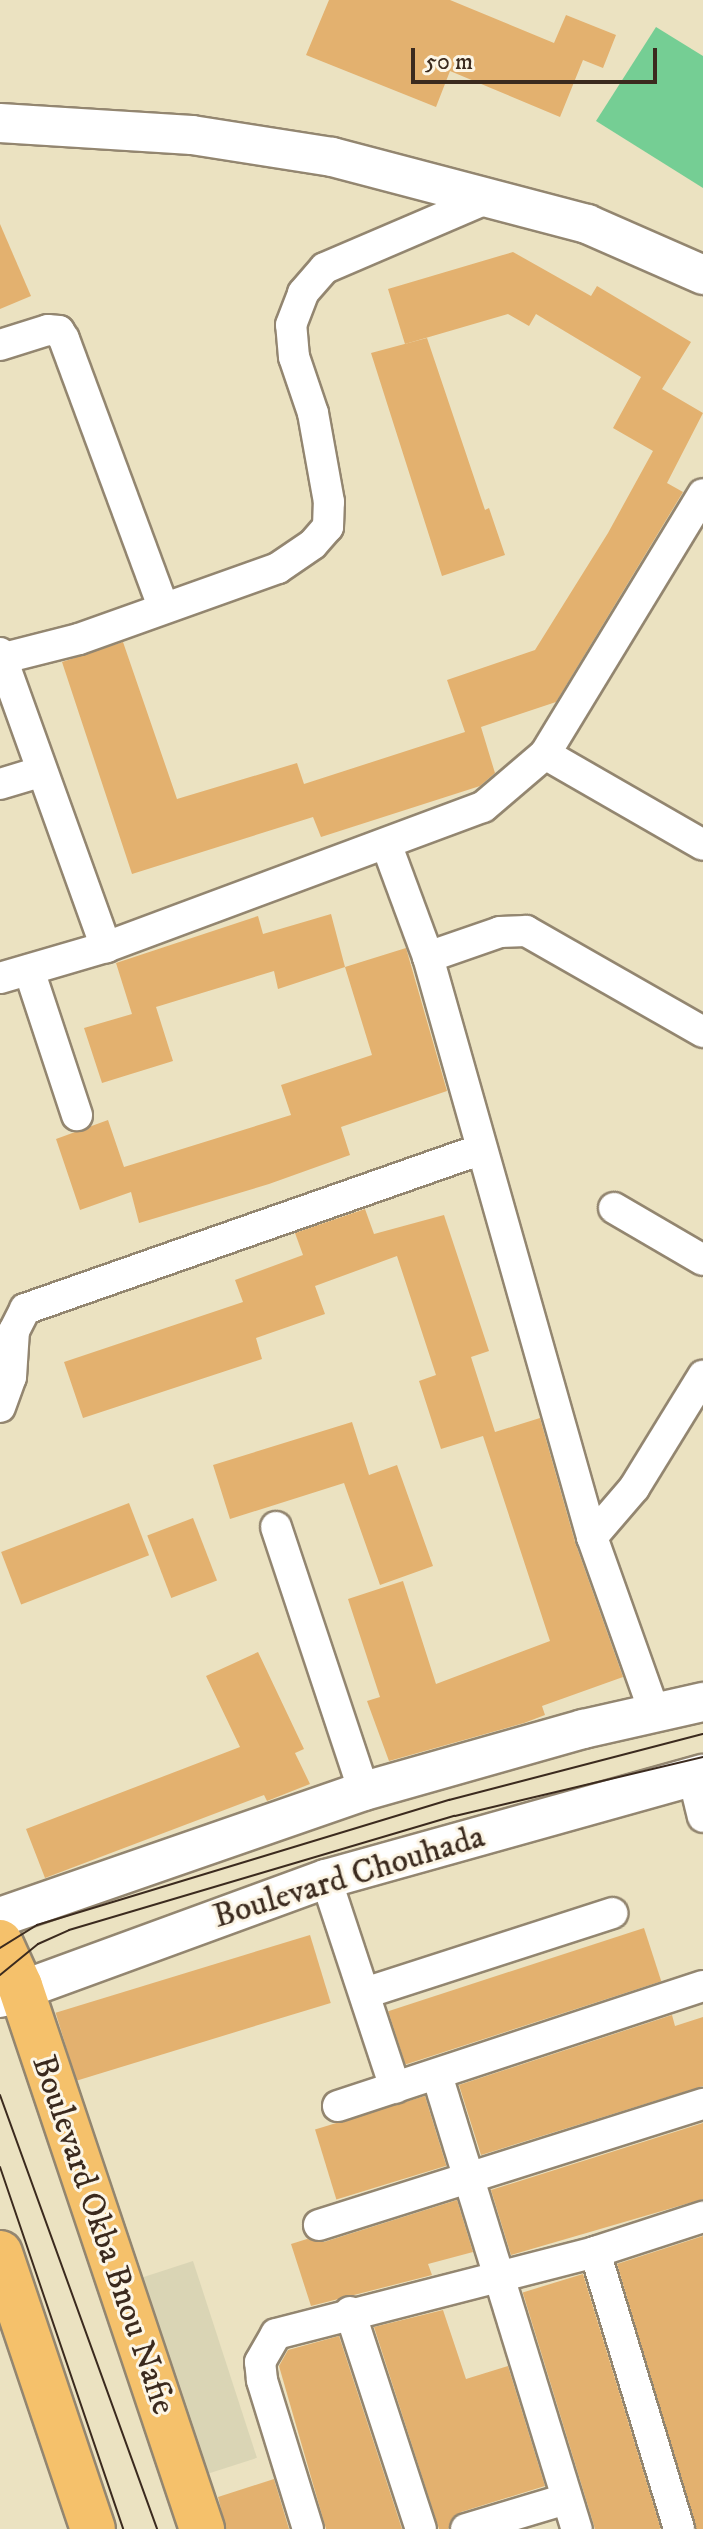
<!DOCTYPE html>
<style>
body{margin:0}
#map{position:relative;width:703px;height:2529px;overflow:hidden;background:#ebe2c1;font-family:"IM FELL DW Pica",serif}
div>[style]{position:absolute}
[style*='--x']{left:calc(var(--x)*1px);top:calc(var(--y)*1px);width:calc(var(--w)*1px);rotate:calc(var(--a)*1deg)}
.built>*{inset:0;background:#dad5b5;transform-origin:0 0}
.green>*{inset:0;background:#75ce94}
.building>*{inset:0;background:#e3b16f;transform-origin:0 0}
.roads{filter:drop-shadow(2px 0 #938670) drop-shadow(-2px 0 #938670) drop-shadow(0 2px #938670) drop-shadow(0 -2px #938670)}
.minor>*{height:30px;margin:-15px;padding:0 15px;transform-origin:15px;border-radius:15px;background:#fff}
.tertiary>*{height:38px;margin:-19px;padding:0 19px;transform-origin:19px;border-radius:19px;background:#fff}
.primary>*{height:44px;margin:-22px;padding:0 22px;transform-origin:22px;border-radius:22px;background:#f5c16b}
.tram>*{height:2px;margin:-1px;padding:0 1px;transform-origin:1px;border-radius:1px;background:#3b2a1e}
span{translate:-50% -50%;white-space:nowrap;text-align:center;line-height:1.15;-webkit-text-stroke:6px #fcf5e5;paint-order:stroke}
.street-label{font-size:34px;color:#3b2a1e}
.scale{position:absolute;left:411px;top:48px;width:246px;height:36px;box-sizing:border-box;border:4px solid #3b2a1e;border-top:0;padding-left:10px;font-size:24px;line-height:28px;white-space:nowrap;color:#3b2a1e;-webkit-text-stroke:6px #fcf5e5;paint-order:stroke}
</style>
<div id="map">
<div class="built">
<i style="left:193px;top:2261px;width:207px;height:59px;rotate:72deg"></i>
</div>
<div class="green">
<i style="clip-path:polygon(656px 27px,703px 56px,703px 188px,596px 121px)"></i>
</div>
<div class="building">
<i style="clip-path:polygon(329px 0,450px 0,554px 43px,566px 15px,616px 35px,603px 68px,583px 60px,560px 117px,450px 71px,436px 107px,306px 55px)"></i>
<i style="clip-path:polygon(0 224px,31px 296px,0 309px)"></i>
<i style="clip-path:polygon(513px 252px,591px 296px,597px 286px,691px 342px,662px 389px,703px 413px,667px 483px,683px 492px,556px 702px,481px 727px,495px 773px,480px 786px,321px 837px,313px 817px,132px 874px,62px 662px,123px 642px,177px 799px,297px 763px,304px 784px,465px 732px,447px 680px,535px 650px,608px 533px,653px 451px,613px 428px,641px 377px,536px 314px,529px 326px,508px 314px,405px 344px,388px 289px)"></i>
<i style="clip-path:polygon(427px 338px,485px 510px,489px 508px,505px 555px,442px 576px,371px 353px)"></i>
<i style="clip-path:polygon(331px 914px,345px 967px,278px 989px,274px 971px,156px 1007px,173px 1061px,102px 1083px,84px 1028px,132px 1014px,116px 963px,258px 916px,263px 934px)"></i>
<i style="clip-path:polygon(406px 948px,447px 1091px,341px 1127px,350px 1155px,269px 1184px,139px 1223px,131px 1192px,80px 1210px,56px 1139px,108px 1120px,124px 1167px,291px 1115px,281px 1085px,372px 1055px,345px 967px)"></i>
<i style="clip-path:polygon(365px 1209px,374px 1234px,444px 1215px,489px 1351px,471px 1357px,495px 1432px,540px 1418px,575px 1542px,623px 1677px,542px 1706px,545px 1715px,524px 1723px,389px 1761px,367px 1701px,380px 1697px,348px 1599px,403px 1581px,436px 1684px,550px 1641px,483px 1436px,441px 1449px,419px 1381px,436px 1375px,397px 1256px,315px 1286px,325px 1314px,256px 1338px,262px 1359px,83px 1418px,64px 1362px,243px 1302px,235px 1280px,303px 1255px,295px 1233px)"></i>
<i style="clip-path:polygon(352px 1422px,369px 1475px,397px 1465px,433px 1566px,380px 1585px,344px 1483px,230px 1519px,213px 1465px)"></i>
<i style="left:129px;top:1503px;width:56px;height:137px;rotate:69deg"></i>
<i style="left:193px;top:1518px;width:67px;height:49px;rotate:69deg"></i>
<i style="clip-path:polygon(258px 1652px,304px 1749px,295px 1753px,310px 1784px,267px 1801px,264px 1795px,45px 1878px,26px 1829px,240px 1747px,206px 1676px)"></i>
<i style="left:644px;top:1928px;width:56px;height:269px;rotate:72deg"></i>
<i style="left:310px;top:1935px;width:71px;height:266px;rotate:73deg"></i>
<i style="clip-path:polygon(672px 2015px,675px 2026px,703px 2017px,703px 2086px,481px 2155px,459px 2085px)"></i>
<i style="left:425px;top:2096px;width:73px;height:115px;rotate:73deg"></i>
<i style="clip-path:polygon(703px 2123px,703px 2199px,511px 2255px,491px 2190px)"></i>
<i style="clip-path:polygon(457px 2200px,473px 2252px,428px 2264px,432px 2275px,311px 2306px,291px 2244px,307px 2239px,324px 2242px)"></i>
<i style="clip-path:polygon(703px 2236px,703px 2529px,696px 2529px,617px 2264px)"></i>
<i style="left:583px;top:2274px;width:266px;height:63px;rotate:73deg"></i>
<i style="clip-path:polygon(443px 2310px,466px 2379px,508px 2366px,545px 2486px,461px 2512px,448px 2529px,439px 2529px,374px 2327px)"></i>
<i style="clip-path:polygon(339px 2336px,402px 2529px,326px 2529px,279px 2366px,288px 2350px)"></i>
<i style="clip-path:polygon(274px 2479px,289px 2529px,226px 2529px,218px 2497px)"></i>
</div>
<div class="roads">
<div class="minor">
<i style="--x:0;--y:345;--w:50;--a:-17.4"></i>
<i style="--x:48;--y:330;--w:11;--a:5"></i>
<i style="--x:59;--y:331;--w:9;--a:58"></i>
<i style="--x:64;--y:339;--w:286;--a:69.7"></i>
<i style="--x:0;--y:653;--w:313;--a:70.2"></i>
<i style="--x:0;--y:659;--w:81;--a:-14.2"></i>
<i style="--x:79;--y:639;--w:211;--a:-19.6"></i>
<i style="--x:278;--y:568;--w:42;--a:-34.4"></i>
<i style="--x:313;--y:544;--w:23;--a:-49"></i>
<i style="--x:328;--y:527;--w:25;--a:-88"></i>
<i style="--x:329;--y:502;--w:90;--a:-100.2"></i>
<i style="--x:313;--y:413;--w:59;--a:-108.7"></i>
<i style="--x:294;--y:357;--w:32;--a:-95"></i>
<i style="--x:291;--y:325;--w:34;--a:-69"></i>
<i style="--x:303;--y:293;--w:33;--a:-49"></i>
<i style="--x:325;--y:268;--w:181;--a:-23.2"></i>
<i style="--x:545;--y:754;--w:182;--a:29.9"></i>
<i style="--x:0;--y:784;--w:42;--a:-16.7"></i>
<i style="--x:387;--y:846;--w:118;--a:69.7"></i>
<i style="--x:428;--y:957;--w:603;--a:74.21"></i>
<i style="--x:592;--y:1537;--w:185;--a:70.4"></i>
<i style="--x:428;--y:957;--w:76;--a:-19.1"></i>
<i style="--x:500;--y:932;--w:26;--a:-2"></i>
<i style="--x:526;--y:931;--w:204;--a:29.7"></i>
<i style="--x:29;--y:970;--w:153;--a:71.7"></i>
<i style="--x:0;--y:978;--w:110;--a:-16.3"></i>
<i style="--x:106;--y:947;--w:402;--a:-20.4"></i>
<i style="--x:483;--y:807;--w:82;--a:-40.5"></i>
<i style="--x:545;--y:754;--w:304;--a:-58.7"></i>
<i style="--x:614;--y:1208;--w:103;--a:30.3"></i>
<i style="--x:0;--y:1407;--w:32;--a:-70"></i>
<i style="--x:11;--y:1377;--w:46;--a:-86.3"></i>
<i style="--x:14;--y:1331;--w:25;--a:-63"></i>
<i style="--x:25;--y:1309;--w:484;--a:-19.3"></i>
<i style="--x:276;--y:1527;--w:278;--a:71.6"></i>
<i style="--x:592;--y:1537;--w:65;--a:-49.4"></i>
<i style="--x:634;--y:1488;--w:132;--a:-58.4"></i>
<i style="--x:693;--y:1776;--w:42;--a:76.3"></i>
<i style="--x:326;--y:1879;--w:220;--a:71.7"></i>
<i style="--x:365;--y:1993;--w:260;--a:-17.9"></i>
<i style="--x:437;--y:2075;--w:475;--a:72.9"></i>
<i style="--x:338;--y:2106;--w:384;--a:-18.2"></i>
<i style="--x:319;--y:2225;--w:403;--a:-17.5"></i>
<i style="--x:595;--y:2252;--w:289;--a:73.1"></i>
<i style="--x:350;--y:2312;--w:228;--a:71.9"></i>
<i style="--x:308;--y:2529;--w:156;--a:-107.2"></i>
<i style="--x:262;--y:2380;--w:18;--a:-96"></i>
<i style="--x:260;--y:2362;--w:32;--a:-60"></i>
<i style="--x:276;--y:2334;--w:329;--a:-14.4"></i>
<i style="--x:595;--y:2252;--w:114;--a:-18"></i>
<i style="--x:466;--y:2529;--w:104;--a:-16.7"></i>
</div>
<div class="tertiary">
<i style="--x:0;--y:123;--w:192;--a:3.6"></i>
<i style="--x:192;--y:135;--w:142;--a:8.9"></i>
<i style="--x:332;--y:157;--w:264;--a:14.7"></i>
<i style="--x:587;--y:224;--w:127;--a:23.7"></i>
<i style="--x:0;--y:1917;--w:385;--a:-19.1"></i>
<i style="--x:364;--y:1791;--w:228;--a:-15.8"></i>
<i style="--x:583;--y:1729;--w:123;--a:-12.7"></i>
<i style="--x:0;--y:1998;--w:347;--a:-20.1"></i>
<i style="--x:326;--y:1879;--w:391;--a:-15.6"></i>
</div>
<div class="primary">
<i style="--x:0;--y:1942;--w:48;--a:65.6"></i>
<i style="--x:20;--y:1986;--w:573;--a:71.47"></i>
<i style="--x:0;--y:2253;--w:291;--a:71.4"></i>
</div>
</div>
<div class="tram">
<i style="--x:0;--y:1948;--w:44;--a:-31.9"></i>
<i style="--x:37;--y:1925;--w:431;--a:-16.9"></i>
<i style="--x:449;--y:1800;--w:262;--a:-14.6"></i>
<i style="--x:0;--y:1975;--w:49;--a:-39.2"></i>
<i style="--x:38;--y:1944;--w:34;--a:-24"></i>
<i style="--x:69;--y:1930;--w:402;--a:-16.5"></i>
<i style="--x:455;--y:1816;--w:255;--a:-13.4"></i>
<i style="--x:0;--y:2095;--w:462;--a:70.1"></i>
<i style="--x:0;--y:2167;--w:382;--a:71.2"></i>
</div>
<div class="street-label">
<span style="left:349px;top:1877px;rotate:-17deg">Boulevard Chouhada</span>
<span style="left:103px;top:2235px;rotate:71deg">Boulevard Okba Bnou Nafie</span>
</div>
<div class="scale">50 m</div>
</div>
